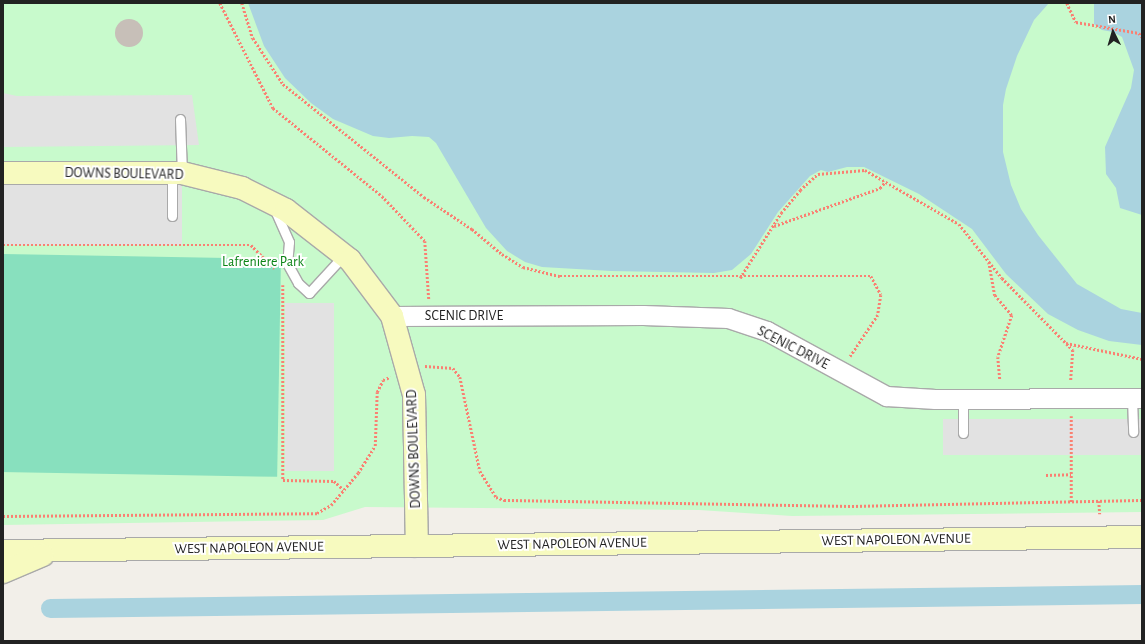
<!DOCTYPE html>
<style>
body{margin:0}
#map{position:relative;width:1145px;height:644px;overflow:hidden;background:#f2efe9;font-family:"Alegreya Sans",sans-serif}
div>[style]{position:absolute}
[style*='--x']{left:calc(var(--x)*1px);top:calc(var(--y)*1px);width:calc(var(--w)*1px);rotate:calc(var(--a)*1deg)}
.park>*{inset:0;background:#c8facc}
.pitch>*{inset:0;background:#88e0be;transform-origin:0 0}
.parking>*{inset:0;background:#e2e2e2;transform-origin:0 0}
.water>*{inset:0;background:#aad3df}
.canal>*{height:19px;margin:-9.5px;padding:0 9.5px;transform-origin:9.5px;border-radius:9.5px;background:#aad3df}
.building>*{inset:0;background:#c7bfb8}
.round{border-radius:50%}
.path>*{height:2.5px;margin-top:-1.25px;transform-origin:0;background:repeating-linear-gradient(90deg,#fa8072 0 2px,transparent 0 4px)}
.roads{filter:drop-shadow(1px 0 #a9a9a9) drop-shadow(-1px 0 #a9a9a9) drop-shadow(0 1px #a9a9a9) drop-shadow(0 -1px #a9a9a9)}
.lane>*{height:9px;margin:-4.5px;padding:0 4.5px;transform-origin:4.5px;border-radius:4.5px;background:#fff}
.street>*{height:19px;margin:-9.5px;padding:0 9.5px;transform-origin:9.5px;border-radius:9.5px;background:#fff}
.secondary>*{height:22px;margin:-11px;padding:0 11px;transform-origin:11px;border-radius:11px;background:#f7fabf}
span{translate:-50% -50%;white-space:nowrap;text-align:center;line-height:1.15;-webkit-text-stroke:4px #fff;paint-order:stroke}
.street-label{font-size:14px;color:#222}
.park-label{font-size:14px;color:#0c8416}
.frame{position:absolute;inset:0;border:4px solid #222;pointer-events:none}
.north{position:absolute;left:1093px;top:12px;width:40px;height:40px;-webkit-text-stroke:3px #fff;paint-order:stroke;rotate:355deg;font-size:11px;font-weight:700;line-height:16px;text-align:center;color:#222}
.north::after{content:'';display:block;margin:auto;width:14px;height:18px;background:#222;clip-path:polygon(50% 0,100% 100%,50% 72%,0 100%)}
</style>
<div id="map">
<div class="park">
<i style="clip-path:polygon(3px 3px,1142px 3px,1142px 512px,792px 516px,699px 510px,365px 507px,323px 520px,3px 525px)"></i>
</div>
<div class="pitch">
<i style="left:3px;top:254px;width:278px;height:218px;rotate:1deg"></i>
</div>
<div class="parking">
<i style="clip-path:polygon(3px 93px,17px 96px,192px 95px,199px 145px,3px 147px)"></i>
<i style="left:3px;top:183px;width:179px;height:62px"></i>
<i style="left:285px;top:303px;width:49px;height:168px"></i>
<i style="left:1142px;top:419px;width:36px;height:199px;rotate:90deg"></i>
</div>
<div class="water">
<i style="clip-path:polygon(248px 3px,1049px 3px,1034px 20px,1017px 56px,1006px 89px,1003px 105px,1003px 152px,1011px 185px,1021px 209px,1038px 235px,1077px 284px,1121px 309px,1142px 313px,1142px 345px,1109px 341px,1078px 330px,1048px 314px,1006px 274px,972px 229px,919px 194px,864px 167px,847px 167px,828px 172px,821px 170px,810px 176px,778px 212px,751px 254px,732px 270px,714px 273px,611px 271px,542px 267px,525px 262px,507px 251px,486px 228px,436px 143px,429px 137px,412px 136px,389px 138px,373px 136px,333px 119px,311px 103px,285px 78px,264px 46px)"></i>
<i style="clip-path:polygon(1094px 3px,1142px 3px,1142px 215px,1120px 208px,1116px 188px,1106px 174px,1105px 147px,1131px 88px,1134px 70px,1122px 37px,1113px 32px,1102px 30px,1094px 24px)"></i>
</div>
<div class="canal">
<i style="--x:50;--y:608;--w:1092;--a:-0.73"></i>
</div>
<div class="building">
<i class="round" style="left:115px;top:19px;width:28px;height:28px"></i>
</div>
<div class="path">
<i style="--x:220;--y:3;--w:118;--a:63.2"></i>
<i style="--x:273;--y:108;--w:140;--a:38.9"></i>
<i style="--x:382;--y:196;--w:62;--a:46.3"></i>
<i style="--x:425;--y:241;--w:58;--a:86.1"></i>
<i style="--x:242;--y:3;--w:37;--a:73"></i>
<i style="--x:253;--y:38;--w:55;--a:56.9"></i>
<i style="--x:283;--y:84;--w:181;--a:38.7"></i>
<i style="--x:424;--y:197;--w:58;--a:33.7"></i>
<i style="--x:472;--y:229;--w:39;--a:40"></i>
<i style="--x:502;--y:254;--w:25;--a:32"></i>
<i style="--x:523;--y:267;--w:38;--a:14"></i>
<i style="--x:560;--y:276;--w:311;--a:0"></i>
<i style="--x:871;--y:276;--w:21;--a:62"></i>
<i style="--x:881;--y:295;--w:20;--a:99"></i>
<i style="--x:878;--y:315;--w:50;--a:123.7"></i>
<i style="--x:1067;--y:3;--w:21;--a:65"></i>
<i style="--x:1076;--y:22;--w:64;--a:9.9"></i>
<i style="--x:1139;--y:33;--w:5;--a:53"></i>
<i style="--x:774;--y:226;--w:113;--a:-19.7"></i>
<i style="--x:880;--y:188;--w:8;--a:-50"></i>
<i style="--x:3;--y:245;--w:248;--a:0"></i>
<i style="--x:251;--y:245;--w:33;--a:45"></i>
<i style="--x:989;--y:262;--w:34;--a:80"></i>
<i style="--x:995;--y:295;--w:26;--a:50"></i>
<i style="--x:1012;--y:315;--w:44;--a:108.4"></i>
<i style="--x:998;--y:357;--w:23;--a:85"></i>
<i style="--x:740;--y:278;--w:77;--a:-57.8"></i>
<i style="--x:781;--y:213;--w:30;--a:-50"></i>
<i style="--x:800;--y:190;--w:24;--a:-42"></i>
<i style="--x:818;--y:174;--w:47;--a:-4.9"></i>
<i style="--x:865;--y:170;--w:108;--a:29.9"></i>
<i style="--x:959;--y:224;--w:69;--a:51.5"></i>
<i style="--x:1002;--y:278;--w:101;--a:45.4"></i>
<i style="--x:1073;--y:350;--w:31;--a:94"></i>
<i style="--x:283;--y:285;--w:195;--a:90"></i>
<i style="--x:283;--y:480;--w:51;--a:1.1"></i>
<i style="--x:334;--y:481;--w:13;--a:42"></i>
<i style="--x:1066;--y:343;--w:78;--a:11.9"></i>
<i style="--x:425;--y:366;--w:28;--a:4"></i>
<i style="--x:453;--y:368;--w:11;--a:52"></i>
<i style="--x:460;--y:377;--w:96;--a:78"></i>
<i style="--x:480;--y:471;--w:31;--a:58"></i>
<i style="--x:496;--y:497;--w:9;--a:21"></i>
<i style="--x:504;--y:500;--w:348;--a:1"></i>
<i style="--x:852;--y:506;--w:290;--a:-1.2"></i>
<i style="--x:1046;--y:475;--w:25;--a:-2"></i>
<i style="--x:1099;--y:501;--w:13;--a:86"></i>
<i style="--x:1071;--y:502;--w:86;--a:-90"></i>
<i style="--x:3;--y:516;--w:314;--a:-0.5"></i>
<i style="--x:317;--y:513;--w:16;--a:-30"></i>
<i style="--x:331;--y:505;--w:42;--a:-49.8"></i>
<i style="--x:358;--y:473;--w:32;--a:-58"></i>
<i style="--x:375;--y:446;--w:54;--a:-87.9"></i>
<i style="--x:377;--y:392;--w:13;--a:-63"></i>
<i style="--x:383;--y:380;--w:8;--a:-23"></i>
</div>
<div class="roads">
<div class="lane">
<i style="--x:180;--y:119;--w:54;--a:87.9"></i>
<i style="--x:274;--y:208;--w:37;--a:66"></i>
<i style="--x:289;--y:242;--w:21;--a:95"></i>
<i style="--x:287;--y:263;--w:23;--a:61"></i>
<i style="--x:298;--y:283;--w:15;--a:42"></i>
<i style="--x:309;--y:293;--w:52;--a:-47.4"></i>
<i style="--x:172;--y:216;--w:43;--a:-90"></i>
<i style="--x:1132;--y:398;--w:34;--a:88"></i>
<i style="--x:963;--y:433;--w:34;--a:-90"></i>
</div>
<div class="street">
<i style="--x:392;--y:316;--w:251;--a:-0.2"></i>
<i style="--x:643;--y:315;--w:85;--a:2"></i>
<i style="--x:728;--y:318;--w:41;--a:18.4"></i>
<i style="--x:767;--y:331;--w:136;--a:28.6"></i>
<i style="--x:886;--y:396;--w:49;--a:3.5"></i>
<i style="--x:935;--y:399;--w:207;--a:-0.3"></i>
</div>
<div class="secondary">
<i style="--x:3;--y:173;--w:179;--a:0"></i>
<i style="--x:182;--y:173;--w:62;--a:14"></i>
<i style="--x:242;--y:188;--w:49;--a:26.6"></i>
<i style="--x:286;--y:210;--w:81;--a:38"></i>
<i style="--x:350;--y:260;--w:70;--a:53.1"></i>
<i style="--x:392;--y:316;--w:82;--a:74.4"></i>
<i style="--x:414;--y:395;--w:151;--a:88.9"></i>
<i style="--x:3;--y:551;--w:1139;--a:-0.7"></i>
<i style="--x:3;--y:572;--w:43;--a:-23"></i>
</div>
</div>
<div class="street-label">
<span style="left:124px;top:174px;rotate:1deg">DOWNS BOULEVARD</span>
<span style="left:464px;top:316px">SCENIC DRIVE</span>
<span style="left:793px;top:348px;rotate:27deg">SCENIC DRIVE</span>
<span style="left:414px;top:449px;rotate:-92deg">DOWNS BOULEVARD</span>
<span style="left:896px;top:540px;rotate:-1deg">WEST NAPOLEON AVENUE</span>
<span style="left:572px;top:544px;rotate:-1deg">WEST NAPOLEON AVENUE</span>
<span style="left:249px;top:548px;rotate:-1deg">WEST NAPOLEON AVENUE</span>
</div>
<div class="park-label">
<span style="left:263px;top:262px">Lafreniere Park</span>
</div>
<div class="frame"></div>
<div class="north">N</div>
</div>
